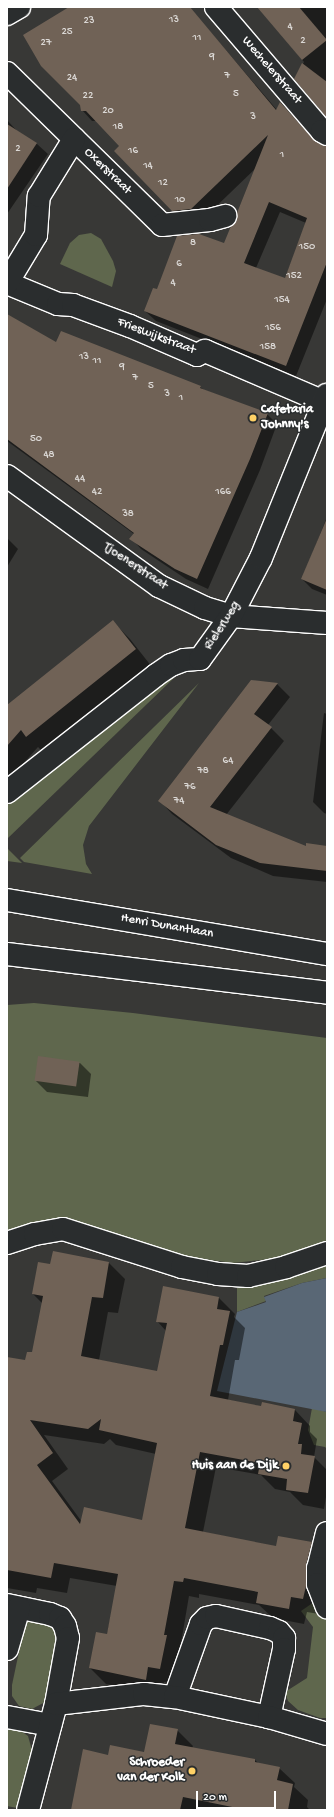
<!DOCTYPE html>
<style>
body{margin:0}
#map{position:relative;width:334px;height:1817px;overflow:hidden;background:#383836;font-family:"Gochi Hand",sans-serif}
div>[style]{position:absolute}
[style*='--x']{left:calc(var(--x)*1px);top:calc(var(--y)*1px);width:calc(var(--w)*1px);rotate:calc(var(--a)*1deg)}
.green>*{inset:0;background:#5f674d}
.water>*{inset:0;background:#596775}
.shadow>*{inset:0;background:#0007}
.building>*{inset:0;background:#706256;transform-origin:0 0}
.roads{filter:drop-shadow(1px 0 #fff) drop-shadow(-1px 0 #fff) drop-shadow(0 1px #fff) drop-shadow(0 -1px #fff)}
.street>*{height:22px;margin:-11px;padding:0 11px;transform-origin:11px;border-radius:11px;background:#2a2d2e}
.primary>*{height:22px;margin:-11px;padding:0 11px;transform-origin:11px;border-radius:11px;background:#2a2d2e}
.dots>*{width:11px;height:11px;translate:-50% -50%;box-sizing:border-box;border:2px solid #2a2d2e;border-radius:50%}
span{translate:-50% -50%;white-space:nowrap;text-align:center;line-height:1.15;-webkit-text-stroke:3px #2a2d2e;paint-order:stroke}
.number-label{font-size:11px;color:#dbd8d5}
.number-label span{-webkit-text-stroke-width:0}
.street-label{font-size:13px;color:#fff}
.poi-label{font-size:13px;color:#fff;font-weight:700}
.left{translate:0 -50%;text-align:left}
.right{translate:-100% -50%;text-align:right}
.frame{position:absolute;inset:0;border:8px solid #fff;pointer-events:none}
.scale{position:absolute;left:196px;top:1791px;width:80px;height:18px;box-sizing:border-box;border:2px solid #fff;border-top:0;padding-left:5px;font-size:12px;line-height:14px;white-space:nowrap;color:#fff;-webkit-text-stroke:3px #2a2d2e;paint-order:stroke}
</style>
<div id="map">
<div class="green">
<i style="clip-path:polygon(91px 233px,101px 239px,113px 261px,116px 271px,112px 287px,60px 264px,70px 243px,79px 235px)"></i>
<i style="clip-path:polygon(172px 673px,176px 674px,175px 677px,7px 839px,7px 805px)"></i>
<i style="clip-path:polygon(199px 683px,89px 826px,83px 845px,86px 864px,92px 874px,24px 862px,20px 858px)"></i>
<i style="clip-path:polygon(7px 848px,22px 863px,7px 861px)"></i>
<i style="clip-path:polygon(34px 1003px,133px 1013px,327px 1038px,327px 1242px,279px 1258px,233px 1263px,159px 1253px,110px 1234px,7px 1233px,7px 1005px)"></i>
<i style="clip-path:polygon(327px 1260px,327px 1278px,302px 1283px,264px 1296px,266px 1301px,237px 1312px,237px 1288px)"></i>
<i style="clip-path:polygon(312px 1408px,327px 1412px,327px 1449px,325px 1447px,314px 1445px,308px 1430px)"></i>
<i style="clip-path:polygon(317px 1600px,327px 1617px,327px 1718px,320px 1718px,298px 1710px,288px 1701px,285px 1692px,307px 1678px,313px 1627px,301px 1611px)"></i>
<i style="clip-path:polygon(46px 1617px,61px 1632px,45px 1702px,32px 1709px,19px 1706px,12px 1696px,12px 1685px,25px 1623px,32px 1618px)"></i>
<i style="clip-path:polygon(7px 1728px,21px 1731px,28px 1736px,33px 1754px,17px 1808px,7px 1806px)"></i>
</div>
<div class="water">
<i style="clip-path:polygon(327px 1278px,327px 1412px,217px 1391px,237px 1312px,266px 1302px,264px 1297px,302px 1283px)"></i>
</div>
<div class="shadow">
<i style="clip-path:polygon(evenodd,71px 7px,189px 7px,277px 110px,281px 103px,317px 143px,327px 147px,327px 299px,296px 376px,156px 321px,145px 311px,157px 291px,225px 245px,238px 220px,257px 167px,202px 220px,183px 221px,173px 211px,121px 146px,97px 121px,92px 121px,82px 110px,71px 7px,280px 212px,306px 223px,285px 279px,256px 268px,280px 212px)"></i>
<i style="clip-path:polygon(259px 7px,327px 7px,327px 114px,295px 79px,304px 62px)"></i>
<i style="clip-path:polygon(7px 120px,17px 131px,37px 144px,48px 154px,7px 214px)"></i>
<i style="clip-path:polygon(7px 315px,57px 344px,200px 387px,204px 390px,267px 414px,277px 424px,260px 470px,208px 589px,186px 579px,141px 549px,131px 538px,134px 534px,7px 441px)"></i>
<i style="clip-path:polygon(327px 517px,327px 595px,312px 589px,302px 579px)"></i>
<i style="clip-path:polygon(7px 538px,18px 549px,7px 567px)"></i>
<i style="clip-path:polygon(113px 622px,130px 639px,152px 667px,44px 753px,38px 747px,7px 782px,7px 706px)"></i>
<i style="clip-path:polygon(251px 681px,277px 684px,290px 697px,268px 725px,284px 741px,226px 815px,307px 848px,327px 847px,327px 882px,273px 876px,231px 858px,172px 814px,160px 801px)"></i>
<i style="clip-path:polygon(324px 713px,327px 714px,327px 814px,324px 813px,313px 802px)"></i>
<i style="clip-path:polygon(39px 1058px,80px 1063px,91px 1074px,88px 1097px,47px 1092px,36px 1081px)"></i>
<i style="clip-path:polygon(evenodd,54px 1252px,109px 1263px,125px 1279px,118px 1313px,108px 1312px,99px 1360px,158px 1372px,166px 1331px,157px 1321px,164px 1287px,219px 1298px,235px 1314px,234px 1317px,245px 1328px,239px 1360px,235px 1360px,228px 1400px,262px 1407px,295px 1410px,310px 1426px,310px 1432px,317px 1439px,314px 1457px,327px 1470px,327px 1491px,324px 1509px,303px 1505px,290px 1492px,275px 1489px,261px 1475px,216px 1467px,203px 1532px,277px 1547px,311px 1543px,327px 1558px,319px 1614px,307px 1612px,304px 1624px,273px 1618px,259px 1605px,199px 1594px,199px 1598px,189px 1596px,180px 1649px,183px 1652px,176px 1684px,164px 1682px,161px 1695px,106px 1684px,90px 1668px,107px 1635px,117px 1586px,70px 1578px,67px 1593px,37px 1588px,36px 1593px,7px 1588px,7px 1358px,26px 1361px,33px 1354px,43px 1304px,33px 1294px,51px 1265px,54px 1252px,44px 1435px,104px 1444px,110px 1439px,116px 1445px,156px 1454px,143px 1521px,82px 1522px,52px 1481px,68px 1469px,44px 1435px)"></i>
<i style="clip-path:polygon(177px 1730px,193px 1746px,192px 1748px,255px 1760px,259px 1764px,279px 1768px,295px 1783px,294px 1787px,308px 1800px,307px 1807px,310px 1810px,72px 1810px,109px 1756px,145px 1753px)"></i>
</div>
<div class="building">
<i style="clip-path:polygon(evenodd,69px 7px,190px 7px,276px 110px,280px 102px,313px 139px,327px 146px,327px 262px,286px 366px,144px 311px,153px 288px,157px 289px,177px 236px,199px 234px,224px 243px,231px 226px,237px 220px,237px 213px,268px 135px,191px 209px,172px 211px,114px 151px,119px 146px,86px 111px,81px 111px,80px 105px,41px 66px,23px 35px,69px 7px,269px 202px,307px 218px,285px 278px,244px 263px,269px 202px)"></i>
<i style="clip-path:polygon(257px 7px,299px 7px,327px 40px,302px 60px)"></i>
<i style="clip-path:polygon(302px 63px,327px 82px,327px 118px,294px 79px)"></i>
<i style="clip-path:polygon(7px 124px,37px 143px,7px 189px)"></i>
<i style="clip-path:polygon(7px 314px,56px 342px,61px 331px,201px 386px,200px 388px,268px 413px,250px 459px,197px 579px,175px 569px,129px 539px,134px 533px,7px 439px)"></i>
<i style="clip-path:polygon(327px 518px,327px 590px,301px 579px)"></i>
<i style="clip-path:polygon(113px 620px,136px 649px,26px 737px,21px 730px,7px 746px,7px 705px)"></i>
<i style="clip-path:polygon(251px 680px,278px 683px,254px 714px,272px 727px,210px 807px,306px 846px,306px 843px,327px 846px,327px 871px,260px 863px,216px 845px,158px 801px)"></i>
<i style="left:38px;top:1056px;width:42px;height:25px;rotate:8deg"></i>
<i style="clip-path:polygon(evenodd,53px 1251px,109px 1262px,103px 1298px,92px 1297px,81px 1356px,157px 1371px,167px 1323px,156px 1322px,163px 1286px,219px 1297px,217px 1309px,230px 1311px,223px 1345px,220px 1345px,210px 1396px,261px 1406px,262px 1402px,295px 1409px,293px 1421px,302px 1423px,298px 1444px,302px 1444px,301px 1454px,315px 1456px,308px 1493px,286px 1490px,287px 1479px,258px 1474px,260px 1463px,200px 1452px,185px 1528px,276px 1546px,278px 1536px,312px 1542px,306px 1565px,306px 1586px,303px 1599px,291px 1597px,289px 1609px,256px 1603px,258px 1592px,184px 1578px,183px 1582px,174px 1581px,164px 1635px,167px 1635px,160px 1669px,148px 1667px,146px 1680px,89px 1668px,96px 1632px,107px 1634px,118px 1574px,54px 1563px,51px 1578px,7px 1570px,7px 1357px,25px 1360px,27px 1352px,32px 1352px,43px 1296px,32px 1294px,38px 1262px,50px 1264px,53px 1251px,101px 1419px,99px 1430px,157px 1443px,142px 1520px,84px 1507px,80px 1524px,37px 1465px,53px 1453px,30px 1420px,88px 1429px,101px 1419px)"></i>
<i style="clip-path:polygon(150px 1724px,178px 1729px,175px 1744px,255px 1759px,255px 1762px,280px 1767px,277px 1780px,293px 1784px,288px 1810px,247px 1810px,183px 1797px,180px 1810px,71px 1810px,83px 1749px,108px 1755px,110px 1745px,144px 1752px)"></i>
</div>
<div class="roads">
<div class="street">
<i style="--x:216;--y:7;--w:163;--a:49.5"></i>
<i style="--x:322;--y:131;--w:6;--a:31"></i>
<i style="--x:7;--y:14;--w:14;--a:-30"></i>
<i style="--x:7;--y:73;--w:217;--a:44.4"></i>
<i style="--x:162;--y:225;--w:48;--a:-5.9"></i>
<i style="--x:210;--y:220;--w:16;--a:-15"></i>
<i style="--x:7;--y:283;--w:55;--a:22.4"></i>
<i style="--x:58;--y:304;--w:15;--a:4"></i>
<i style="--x:73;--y:305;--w:61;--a:20.2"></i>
<i style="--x:130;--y:326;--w:73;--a:23.4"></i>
<i style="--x:197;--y:355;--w:9;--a:-27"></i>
<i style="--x:205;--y:351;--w:129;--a:23.2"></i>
<i style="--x:7;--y:283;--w:56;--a:-58.9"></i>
<i style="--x:36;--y:235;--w:39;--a:-86"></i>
<i style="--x:39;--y:196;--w:67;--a:-58.4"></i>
<i style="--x:7;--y:476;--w:188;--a:35.9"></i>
<i style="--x:159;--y:586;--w:51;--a:25.6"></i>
<i style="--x:205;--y:608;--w:27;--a:17"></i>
<i style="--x:231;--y:616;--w:96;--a:4.2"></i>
<i style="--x:7;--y:792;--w:189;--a:-38.1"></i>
<i style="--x:156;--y:675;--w:18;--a:-34"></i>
<i style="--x:171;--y:665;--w:14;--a:-21"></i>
<i style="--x:184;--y:660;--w:16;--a:-4"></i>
<i style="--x:200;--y:659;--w:53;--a:-54.2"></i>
<i style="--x:231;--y:616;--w:65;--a:-62.7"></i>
<i style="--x:261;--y:558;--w:176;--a:-68"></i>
<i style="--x:7;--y:1243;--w:29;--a:-18"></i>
<i style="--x:35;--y:1234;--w:28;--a:-10"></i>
<i style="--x:63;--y:1229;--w:125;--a:17.7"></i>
<i style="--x:182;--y:1267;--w:37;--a:11"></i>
<i style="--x:218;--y:1274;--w:30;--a:4"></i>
<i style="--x:248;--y:1276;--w:39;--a:-13"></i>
<i style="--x:286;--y:1267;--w:43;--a:-18.9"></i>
<i style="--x:327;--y:1533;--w:36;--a:104"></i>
<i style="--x:318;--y:1568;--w:16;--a:90"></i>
<i style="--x:318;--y:1584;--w:25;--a:69"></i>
<i style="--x:7;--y:1605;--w:44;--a:11.8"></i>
<i style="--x:50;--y:1614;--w:11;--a:22"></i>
<i style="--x:60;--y:1618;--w:9;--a:58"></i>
<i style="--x:65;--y:1626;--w:12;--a:76"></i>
<i style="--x:68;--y:1638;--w:67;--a:100.3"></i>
<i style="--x:7;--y:1649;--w:43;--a:-73.7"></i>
<i style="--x:175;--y:1697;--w:77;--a:-70.4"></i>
<i style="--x:201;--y:1624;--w:8;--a:-45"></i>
<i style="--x:207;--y:1618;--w:9;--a:-13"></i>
<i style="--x:216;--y:1616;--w:55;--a:12.5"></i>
<i style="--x:270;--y:1628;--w:10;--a:24"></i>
<i style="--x:279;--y:1632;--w:8;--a:50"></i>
<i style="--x:284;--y:1638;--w:11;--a:90"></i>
<i style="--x:284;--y:1649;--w:70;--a:102.4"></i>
<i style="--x:7;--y:1717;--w:44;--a:10.5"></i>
<i style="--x:28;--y:1810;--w:110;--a:-75.2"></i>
<i style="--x:56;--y:1704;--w:89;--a:-6.5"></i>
<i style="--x:144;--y:1694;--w:31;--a:6"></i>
<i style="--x:175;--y:1697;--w:96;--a:12"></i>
<i style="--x:269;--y:1717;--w:60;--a:16.3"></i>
</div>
<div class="primary">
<i style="--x:7;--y:900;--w:325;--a:9.6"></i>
<i style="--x:7;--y:954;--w:322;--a:6.9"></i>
</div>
</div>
<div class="dots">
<i style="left:253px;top:418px;background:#ffd166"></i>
<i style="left:286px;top:1466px;background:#ffd166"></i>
<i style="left:192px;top:1771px;background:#ffd166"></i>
</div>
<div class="number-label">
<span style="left:174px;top:20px">13</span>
<span style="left:89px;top:21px">23</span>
<span style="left:290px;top:27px">4</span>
<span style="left:67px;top:32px">25</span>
<span style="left:197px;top:38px">11</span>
<span style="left:303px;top:41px">2</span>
<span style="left:46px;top:43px">27</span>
<span style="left:212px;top:57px">9</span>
<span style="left:227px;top:76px">7</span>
<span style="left:72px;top:78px">24</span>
<span style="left:236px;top:94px">5</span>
<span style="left:88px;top:96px">22</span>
<span style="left:108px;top:111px">20</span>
<span style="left:253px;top:117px">3</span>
<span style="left:118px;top:127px">18</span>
<span style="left:18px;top:149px">2</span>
<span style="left:133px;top:151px">16</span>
<span style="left:282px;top:155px">1</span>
<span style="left:148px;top:166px">14</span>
<span style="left:163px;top:183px">12</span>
<span style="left:180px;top:200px">10</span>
<span style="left:193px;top:243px">8</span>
<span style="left:307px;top:247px">150</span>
<span style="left:179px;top:264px">6</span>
<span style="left:294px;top:276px">152</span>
<span style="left:173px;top:283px">4</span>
<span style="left:282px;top:300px">154</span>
<span style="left:273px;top:328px">156</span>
<span style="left:268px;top:347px">158</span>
<span style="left:84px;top:357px">13</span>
<span style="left:97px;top:361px">11</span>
<span style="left:122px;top:367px">9</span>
<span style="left:135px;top:378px">7</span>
<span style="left:151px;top:386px">5</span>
<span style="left:167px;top:394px">3</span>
<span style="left:181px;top:398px">1</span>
<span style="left:36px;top:439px">50</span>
<span style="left:49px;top:455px">48</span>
<span style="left:80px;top:479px">44</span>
<span style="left:97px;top:492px">42</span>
<span style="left:223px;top:492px">166</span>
<span style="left:128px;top:514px">38</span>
<span style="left:228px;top:761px">64</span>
<span style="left:203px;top:771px">78</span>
<span style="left:190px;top:787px">76</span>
<span style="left:179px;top:801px">74</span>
</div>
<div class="street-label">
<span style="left:271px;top:71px;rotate:49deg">Wechelerstraat</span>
<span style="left:107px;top:172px;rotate:44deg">Oxerstraat</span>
<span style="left:156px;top:337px;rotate:21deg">Frieswijkstraat</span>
<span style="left:135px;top:567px;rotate:34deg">Tjoenerstraat</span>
<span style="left:223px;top:626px;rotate:-57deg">Rielerweg</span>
<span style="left:167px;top:927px;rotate:10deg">Henri Dunantlaan</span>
</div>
<div class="poi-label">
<span class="left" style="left:261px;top:418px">Cafetaria<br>Johnny's</span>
<span class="right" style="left:278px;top:1466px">Huis aan de Dijk</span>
<span class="right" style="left:184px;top:1771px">Schroeder<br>van der Kolk</span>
</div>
<div class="frame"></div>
<div class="scale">20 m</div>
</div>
